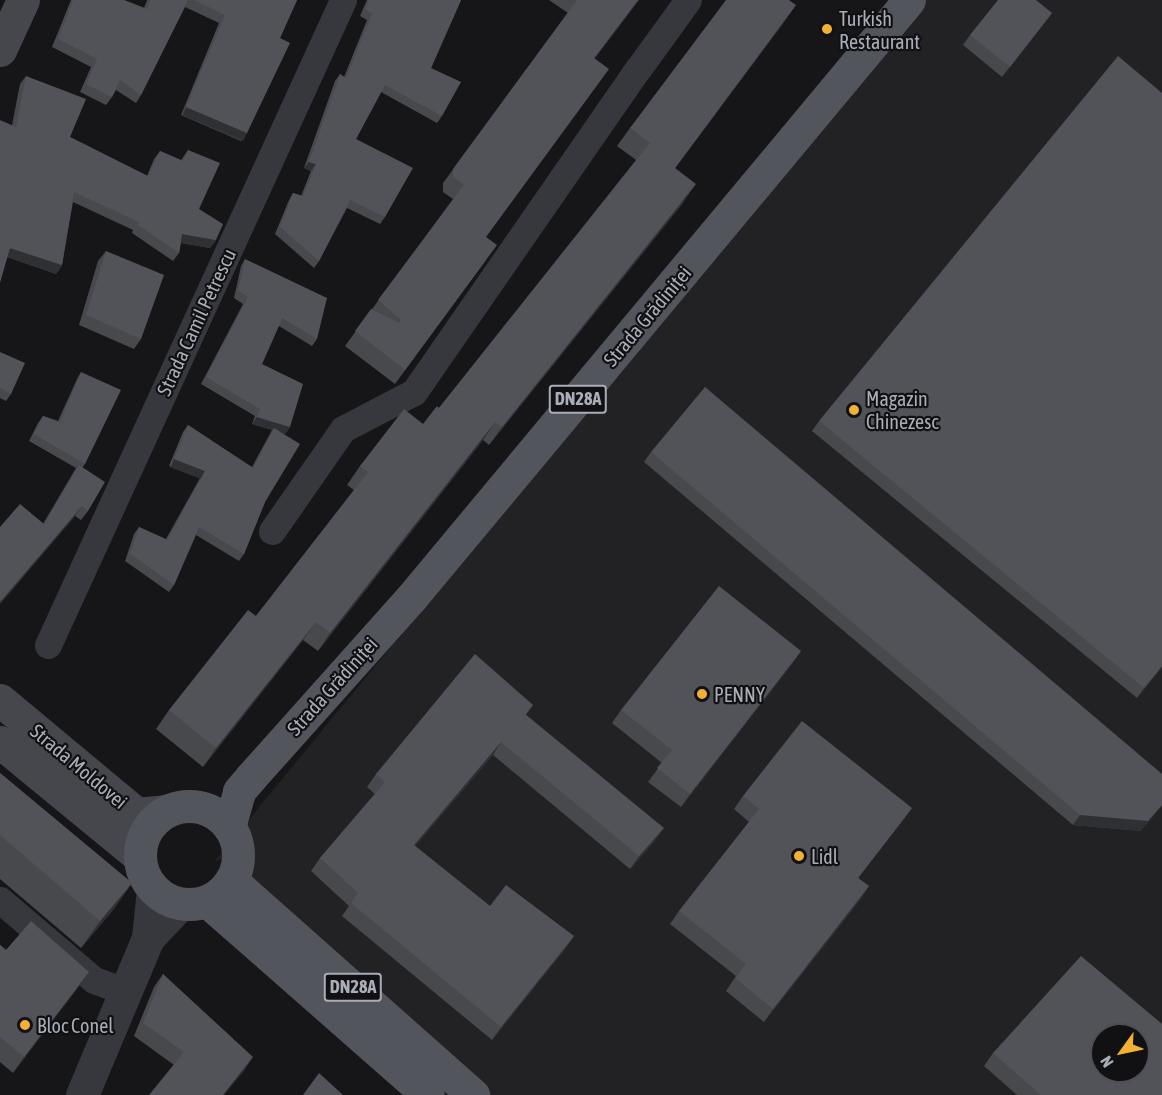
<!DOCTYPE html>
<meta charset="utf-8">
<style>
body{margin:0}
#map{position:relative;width:1162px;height:1095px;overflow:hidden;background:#161618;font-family:"Asap Condensed",sans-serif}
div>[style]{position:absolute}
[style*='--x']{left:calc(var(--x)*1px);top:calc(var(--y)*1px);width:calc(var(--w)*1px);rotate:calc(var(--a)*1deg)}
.built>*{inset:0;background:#222225}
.minor>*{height:27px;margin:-13.5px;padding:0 13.5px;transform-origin:13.5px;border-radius:13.5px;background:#37383d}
.tertiary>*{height:33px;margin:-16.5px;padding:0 16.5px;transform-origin:16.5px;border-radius:16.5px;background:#37383d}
.secondary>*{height:33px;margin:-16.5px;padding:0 16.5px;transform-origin:16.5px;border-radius:16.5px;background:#45474d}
.primary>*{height:33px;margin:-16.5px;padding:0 16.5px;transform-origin:16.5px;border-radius:16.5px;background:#53555c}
.primary>.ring{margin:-16.5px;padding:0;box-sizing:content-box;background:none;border:33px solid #53555c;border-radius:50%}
.wall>*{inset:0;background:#47494d}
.shaded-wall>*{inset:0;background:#2f3033;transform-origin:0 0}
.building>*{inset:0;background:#525359}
.dots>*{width:16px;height:16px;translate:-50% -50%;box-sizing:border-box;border:3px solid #111113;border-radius:50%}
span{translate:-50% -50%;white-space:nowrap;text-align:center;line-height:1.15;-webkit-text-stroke:4.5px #111113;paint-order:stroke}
.shield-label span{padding:2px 4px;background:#111113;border:2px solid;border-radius:4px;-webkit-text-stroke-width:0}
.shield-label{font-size:18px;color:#a8adb8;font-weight:700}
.poi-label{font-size:20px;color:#a8adb8}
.left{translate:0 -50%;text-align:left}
.street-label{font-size:20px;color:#a8adb8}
.north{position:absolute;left:1090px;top:1023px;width:60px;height:60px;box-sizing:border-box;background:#111113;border:2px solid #4d4f55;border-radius:50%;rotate:237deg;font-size:16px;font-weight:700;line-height:24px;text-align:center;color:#a8adb8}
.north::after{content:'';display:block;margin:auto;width:21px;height:27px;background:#f2b134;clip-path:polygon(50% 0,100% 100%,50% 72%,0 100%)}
</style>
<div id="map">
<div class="built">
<i style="clip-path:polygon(evenodd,926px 0,1162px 0,1162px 1095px,448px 1095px,265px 943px,238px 851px,214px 862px,753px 206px,926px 0,1102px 1035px,1138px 1035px,1138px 1071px,1102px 1071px,1102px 1035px)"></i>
</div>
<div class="minor">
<i style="--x:272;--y:531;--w:124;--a:-55.2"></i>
<i style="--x:343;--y:429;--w:80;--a:-27.5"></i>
<i style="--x:414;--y:392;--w:393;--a:-55.3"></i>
<i style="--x:638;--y:69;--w:85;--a:-54.1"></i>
<i style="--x:48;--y:645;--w:709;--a:-65.42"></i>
<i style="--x:0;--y:900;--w:123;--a:40.4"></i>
<i style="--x:94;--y:980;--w:32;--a:20"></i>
</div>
<div class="tertiary">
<i style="--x:153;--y:889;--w:49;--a:95.8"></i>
<i style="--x:148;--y:938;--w:47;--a:-46.7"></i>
<i style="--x:82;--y:1095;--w:170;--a:-67.2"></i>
</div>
<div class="secondary">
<i style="--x:0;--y:50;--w:55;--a:-65.3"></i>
<i style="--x:0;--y:700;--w:178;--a:39.8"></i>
<i style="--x:137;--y:814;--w:28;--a:-6"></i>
<i style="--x:0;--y:742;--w:181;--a:39.4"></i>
</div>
<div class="primary">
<i class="ring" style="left:140px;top:806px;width:65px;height:65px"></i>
<i style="--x:229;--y:827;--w:37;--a:-74"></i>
<i style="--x:239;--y:791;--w:18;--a:-49"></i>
<i style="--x:251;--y:777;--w:240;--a:-48.2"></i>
<i style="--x:411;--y:598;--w:778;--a:-50.21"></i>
<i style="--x:231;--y:880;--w:324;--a:41.6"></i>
<i style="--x:207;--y:901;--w:294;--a:41.3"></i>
</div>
<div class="wall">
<i style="clip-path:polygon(71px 0,124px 0,144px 8px,147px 0,297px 0,280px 38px,247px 133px,241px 141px,181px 115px,219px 23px,185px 7px,141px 95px,136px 103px,116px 90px,112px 97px,106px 105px,80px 92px,91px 67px,52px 47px)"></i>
<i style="clip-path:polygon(367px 0,461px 0,431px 68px,442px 116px,437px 123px,381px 92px,356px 139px,385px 217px,380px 224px,347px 208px,319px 261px,314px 268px,275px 234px,289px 200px,293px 193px,301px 196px,311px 171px,304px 168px,335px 81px,340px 74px,344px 77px,367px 20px,360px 16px)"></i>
<i style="clip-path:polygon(549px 0,639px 0,595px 58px,486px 237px,486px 260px,395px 384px,345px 346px,453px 199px,443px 192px,443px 183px,568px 13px)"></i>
<i style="clip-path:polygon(796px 5px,675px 168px,683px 203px,489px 445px,483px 440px,318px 651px,303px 640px,203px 767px,156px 729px,169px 710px,256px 616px,354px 490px,347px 485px,360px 466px,423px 424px,439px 408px,636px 160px,617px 146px,630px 128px)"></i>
<i style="clip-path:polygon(1052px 13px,1002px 77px,963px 45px,970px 35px)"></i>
<i style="clip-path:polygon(26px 76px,70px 137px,147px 176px,154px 159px,160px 151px,181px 160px,188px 150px,199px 209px,216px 240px,210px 248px,181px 243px,179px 253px,173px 261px,132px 233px,133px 230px,73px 202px,62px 265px,56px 274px,7px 257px,12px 125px,20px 84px)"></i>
<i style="clip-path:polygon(106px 251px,141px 339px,134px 349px,79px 325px,98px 261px)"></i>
<i style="clip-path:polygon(245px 259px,317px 339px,312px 346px,279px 326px,262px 364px,290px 427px,285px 434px,280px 432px,265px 502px,244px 554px,239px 561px,196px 535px,174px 585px,169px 592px,125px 561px,134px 534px,139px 527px,166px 539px,200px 478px,169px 466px,183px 432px,188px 425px,252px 467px,272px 430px,252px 424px,255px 416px,201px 384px,243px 304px,234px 298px,241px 266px)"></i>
<i style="clip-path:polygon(0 352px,11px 394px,6px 401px,0 398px)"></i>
<i style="clip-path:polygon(81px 372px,85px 464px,82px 468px,88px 511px,81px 520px,75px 516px,0 604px,43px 524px,76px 468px,29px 441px,38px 423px,43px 416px,58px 421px,77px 379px)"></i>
<i style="clip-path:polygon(819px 421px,1162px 667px,1137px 698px,812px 431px)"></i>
<i style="clip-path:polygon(651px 452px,1141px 831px,1073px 825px,644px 462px)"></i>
<i style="clip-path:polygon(801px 651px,792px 664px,681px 807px,648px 782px,662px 763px,612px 723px,621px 710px)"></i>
<i style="clip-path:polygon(533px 705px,526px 715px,655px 841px,630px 869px,493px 755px,415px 846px,490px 906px,574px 936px,565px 949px,492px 1040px,342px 916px,349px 906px,311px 871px,320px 858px,375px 794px,367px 787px,376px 774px)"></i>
<i style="clip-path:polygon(0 773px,132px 883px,113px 910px,81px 948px,0 879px)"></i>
<i style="clip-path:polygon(743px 796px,912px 808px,858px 878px,869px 886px,860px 900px,764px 1022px,726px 991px,736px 976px,670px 924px,679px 911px,749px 822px,734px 809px)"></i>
<i style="clip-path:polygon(0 945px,6px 950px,89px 972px,13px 1073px,0 1062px)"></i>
<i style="clip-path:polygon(163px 974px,244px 1071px,174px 1065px,134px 1036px,154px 987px)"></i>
<i style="clip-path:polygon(993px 1053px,1162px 1095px,1017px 1095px,984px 1066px)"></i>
</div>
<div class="shaded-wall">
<i style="clip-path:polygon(638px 0,639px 0,584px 72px,594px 58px)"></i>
<i style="clip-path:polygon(796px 5px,783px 24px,662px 186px,675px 168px)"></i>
<i style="left:186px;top:107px;width:66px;height:9px;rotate:23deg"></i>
<i style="clip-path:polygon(309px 162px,316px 164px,311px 171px,304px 168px)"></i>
<i style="clip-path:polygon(696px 184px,683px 203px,489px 445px,502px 427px)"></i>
<i style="clip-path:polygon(182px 234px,216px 240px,210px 248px,176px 242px)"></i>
<i style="clip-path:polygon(10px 248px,62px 265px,56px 274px,4px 256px)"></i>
<i style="clip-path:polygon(257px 417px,290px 427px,285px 434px,252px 424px)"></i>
<i style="clip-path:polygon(495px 422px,483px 440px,318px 651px,330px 633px)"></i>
<i style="left:174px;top:459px;width:33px;height:9px;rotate:21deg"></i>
<i style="clip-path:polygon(82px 506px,75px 516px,0 604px,0 602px)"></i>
<i style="clip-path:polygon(316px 622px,303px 640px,203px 767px,216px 748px)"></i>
<i style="clip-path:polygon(801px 651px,792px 664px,681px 807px,690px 794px)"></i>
<i style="clip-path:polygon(1162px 666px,1162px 667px,1137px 698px,1144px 688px)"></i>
<i style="clip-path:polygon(501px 742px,493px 755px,405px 858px,414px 845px)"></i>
<i style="clip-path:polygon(1162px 805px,1162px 806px,1141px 831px,1073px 825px,1080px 815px)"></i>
<i style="clip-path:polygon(912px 808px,903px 821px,848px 891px,858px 878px)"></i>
<i style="clip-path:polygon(664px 828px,655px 841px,630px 869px,639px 856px)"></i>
<i style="clip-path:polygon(132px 883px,113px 910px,81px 948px,100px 921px)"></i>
<i style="clip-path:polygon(869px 886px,860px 900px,764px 1022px,773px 1009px)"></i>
<i style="clip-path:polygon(574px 936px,565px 949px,492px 1040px,501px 1027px)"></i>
<i style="clip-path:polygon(89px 972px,78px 988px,13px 1073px,24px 1057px)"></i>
<i style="clip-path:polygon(253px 1057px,244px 1071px,224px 1095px,223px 1095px)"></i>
</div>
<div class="building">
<i style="clip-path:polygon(73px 0,124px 0,147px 9px,150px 0,188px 0,141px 95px,120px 80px,112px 97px,86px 84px,97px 59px,58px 39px)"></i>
<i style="clip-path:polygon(194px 0,297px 0,280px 38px,290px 43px,247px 133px,186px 107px,225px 15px)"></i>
<i style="clip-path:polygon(369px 0,461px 0,431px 68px,461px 82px,442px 116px,385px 85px,356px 139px,413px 168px,385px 217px,350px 200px,319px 261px,280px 227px,293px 193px,303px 196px,316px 164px,309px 162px,340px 74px,346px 78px,372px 13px,365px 9px)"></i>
<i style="clip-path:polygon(577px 0,638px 0,594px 58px,609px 69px,486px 237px,497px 245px,405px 370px,355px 331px,371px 309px,399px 323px,401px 320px,378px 300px,464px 185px,453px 177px,453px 169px)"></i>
<i style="clip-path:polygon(726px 0,789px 0,796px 5px,675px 168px,696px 184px,502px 427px,495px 422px,330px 633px,316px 622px,216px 748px,169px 710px,248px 610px,256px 616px,368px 472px,360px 466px,404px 409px,423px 424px,437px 406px,439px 408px,650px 143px,630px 128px)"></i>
<i style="clip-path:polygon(998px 0,1036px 0,1052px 13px,1010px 67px,970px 35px)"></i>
<i style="clip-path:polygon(1118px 56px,1162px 93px,1162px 666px,1144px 688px,819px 421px)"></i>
<i style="clip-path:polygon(26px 76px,86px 99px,70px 137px,148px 176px,160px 151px,183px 161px,188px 150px,220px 163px,199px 209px,223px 224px,216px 240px,182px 234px,179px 253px,138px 225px,139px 222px,74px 192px,62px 265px,10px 248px,0 283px,0 120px,16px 127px)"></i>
<i style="clip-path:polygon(106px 251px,164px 275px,141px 339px,86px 315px)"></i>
<i style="clip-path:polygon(245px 259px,327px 298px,317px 339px,282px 318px,262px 364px,303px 384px,290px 427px,257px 417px,260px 409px,206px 377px,248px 297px,238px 291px)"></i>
<i style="clip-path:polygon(0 352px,25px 363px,11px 394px,0 388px)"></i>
<i style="clip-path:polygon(81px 372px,121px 390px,85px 464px,34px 434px,43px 416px,60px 422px)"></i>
<i style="clip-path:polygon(705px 387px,1162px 774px,1162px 805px,1148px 821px,1080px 815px,651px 452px)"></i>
<i style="clip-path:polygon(188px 425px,253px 468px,274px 428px,300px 444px,265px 502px,244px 554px,199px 527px,174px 585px,130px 554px,139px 527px,167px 540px,205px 471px,174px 459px)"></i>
<i style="clip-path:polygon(79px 465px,105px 482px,88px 511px,82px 506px,0 602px,0 527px,20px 504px,44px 524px)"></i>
<i style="clip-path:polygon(719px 586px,801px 651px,690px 794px,657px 768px,672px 750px,621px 710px)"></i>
<i style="clip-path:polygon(475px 654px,533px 705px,525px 714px,664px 828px,639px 856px,501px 742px,414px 845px,490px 906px,506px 885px,574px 936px,501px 1027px,351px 903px,358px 893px,320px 858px,385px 782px,376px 774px)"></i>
<i style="clip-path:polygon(802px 721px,912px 808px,858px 878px,869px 886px,773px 1009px,735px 978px,746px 964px,679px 911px,759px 809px,743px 796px)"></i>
<i style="clip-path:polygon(0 773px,132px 883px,100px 921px,0 835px)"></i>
<i style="clip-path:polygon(31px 921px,89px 972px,24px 1057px,0 1037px,0 945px,6px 950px)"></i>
<i style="clip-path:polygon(evenodd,1081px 956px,1162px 1024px,1162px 1095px,1041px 1095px,993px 1053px,1081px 956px,1102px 1035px,1138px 1035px,1138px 1071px,1102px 1071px,1102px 1035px)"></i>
<i style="clip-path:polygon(163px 974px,253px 1057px,223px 1095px,149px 1095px,184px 1052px,143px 1023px)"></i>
<i style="clip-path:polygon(319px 1073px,343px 1095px,303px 1095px)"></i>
</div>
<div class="dots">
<i style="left:827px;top:29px;background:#f2b134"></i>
<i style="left:854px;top:410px;background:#f2b134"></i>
<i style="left:702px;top:694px;background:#f2b134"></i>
<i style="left:799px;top:856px;background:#f2b134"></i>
<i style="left:25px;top:1025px;background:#f2b134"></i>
</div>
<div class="shield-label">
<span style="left:578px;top:399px">DN28A</span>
<span style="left:353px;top:987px">DN28A</span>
</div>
<div class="poi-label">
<span class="left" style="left:839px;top:30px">Turkish<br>Restaurant</span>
<span class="left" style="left:866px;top:410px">Magazin<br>Chinezesc</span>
<span class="left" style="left:714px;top:694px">PENNY</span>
<span class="left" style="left:811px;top:856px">Lidl</span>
<span class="left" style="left:37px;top:1025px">Bloc Conel</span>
</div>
<div class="street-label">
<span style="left:647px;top:316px;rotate:-50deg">Strada Grădiniței</span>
<span style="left:196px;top:322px;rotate:-65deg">Strada Camil Petrescu</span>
<span style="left:332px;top:686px;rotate:-48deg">Strada Grădiniței</span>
<span style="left:79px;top:766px;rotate:40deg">Strada Moldovei</span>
</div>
<div class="north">N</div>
</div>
